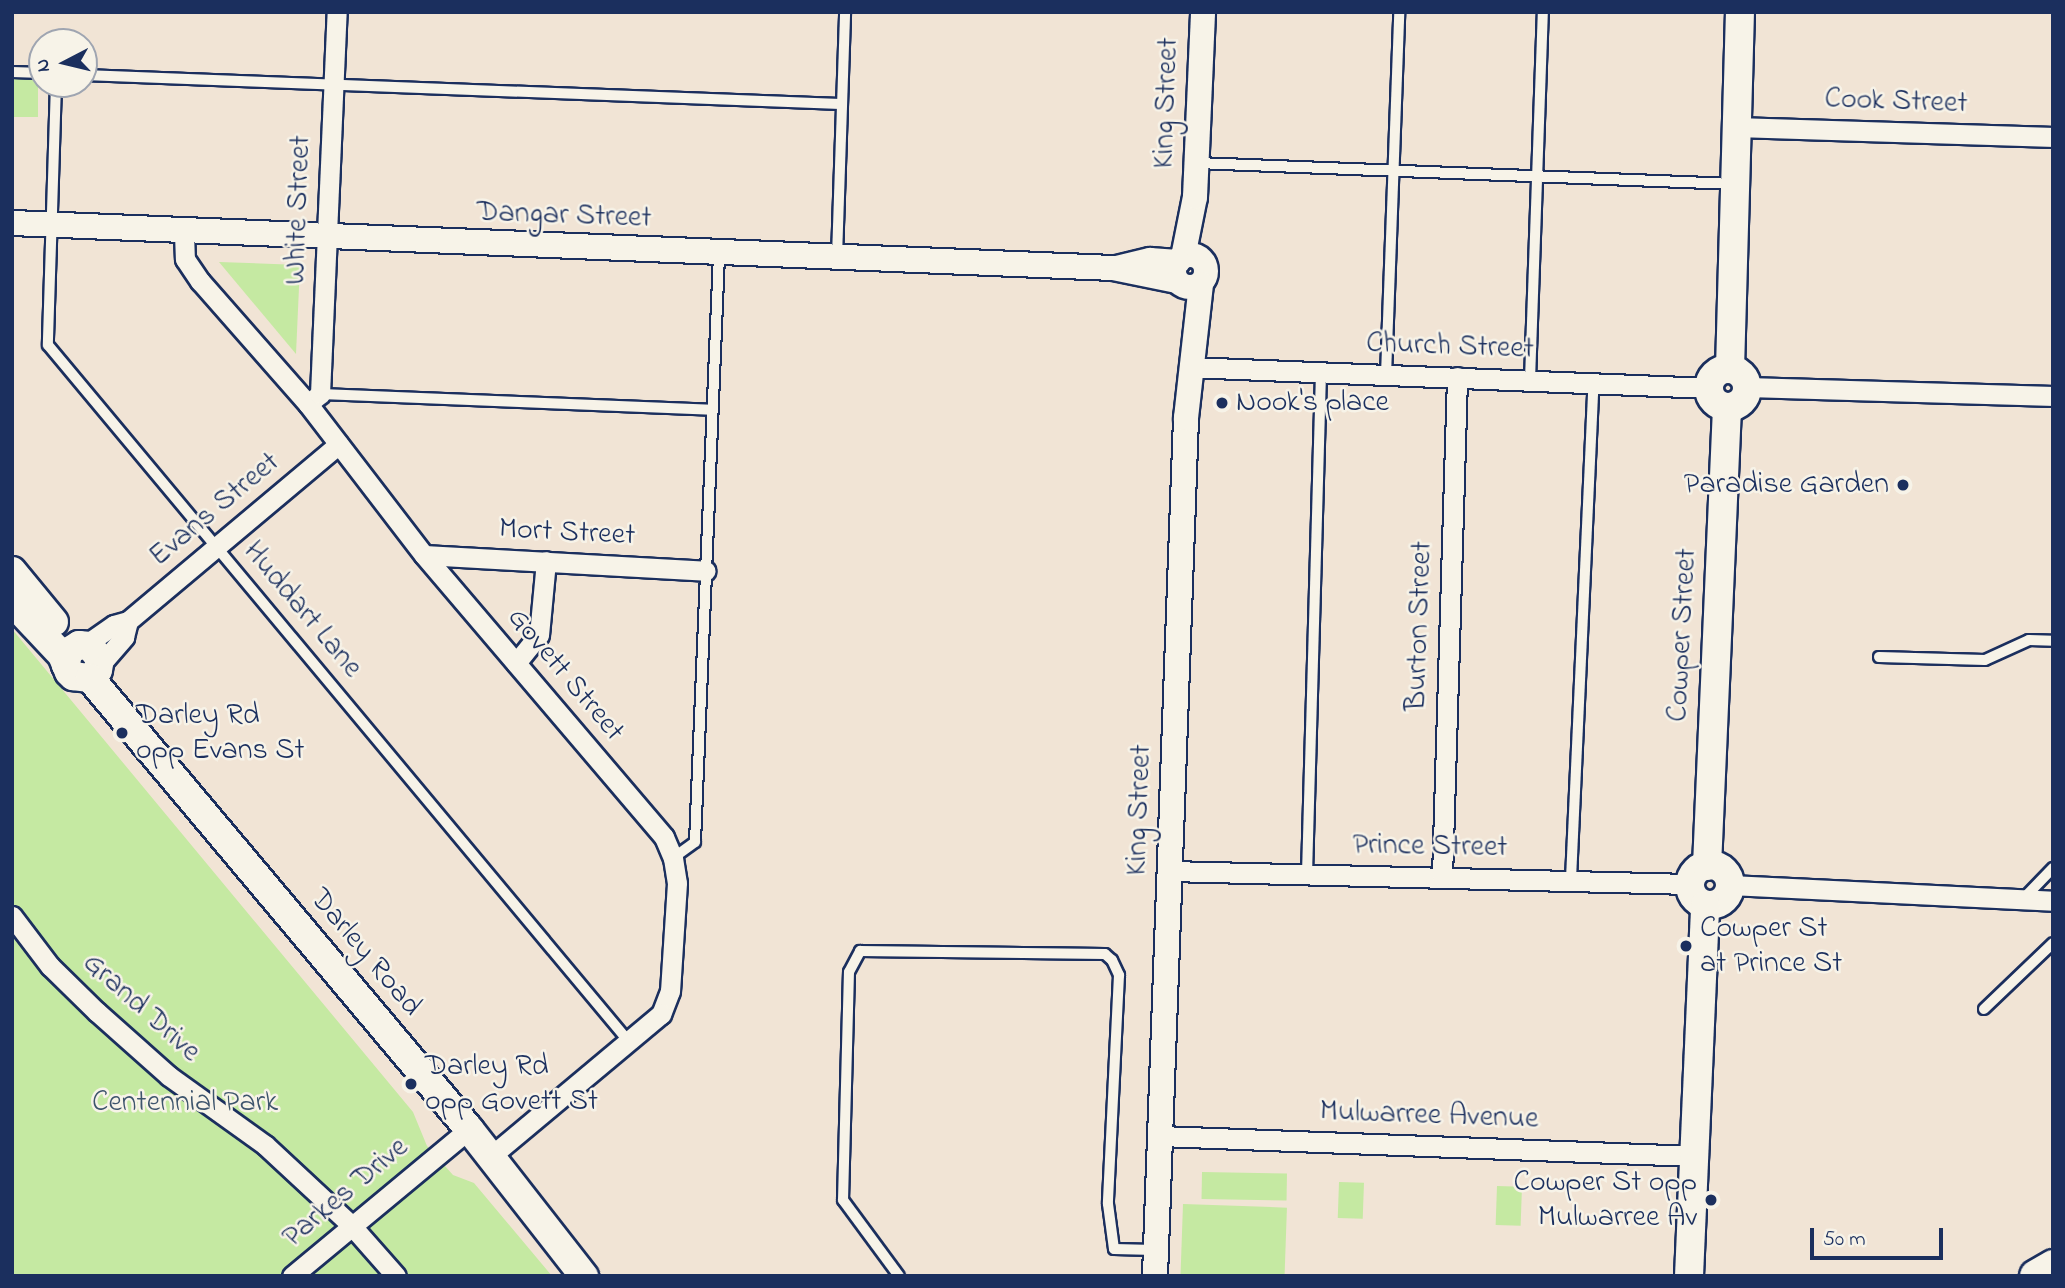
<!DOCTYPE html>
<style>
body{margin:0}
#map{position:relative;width:2065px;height:1288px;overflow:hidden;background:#f1e4d5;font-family:"Indie Flower",sans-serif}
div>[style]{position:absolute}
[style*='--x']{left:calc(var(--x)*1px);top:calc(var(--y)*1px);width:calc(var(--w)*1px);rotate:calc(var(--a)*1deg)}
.green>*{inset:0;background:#c5e9a2;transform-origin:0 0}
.roads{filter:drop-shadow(2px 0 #1b2f5e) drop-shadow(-2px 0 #1b2f5e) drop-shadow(0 2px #1b2f5e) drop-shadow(0 -2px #1b2f5e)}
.service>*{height:10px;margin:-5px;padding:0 5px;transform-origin:5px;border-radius:5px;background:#f7f3e8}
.minor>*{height:19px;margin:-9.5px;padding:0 9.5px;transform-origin:9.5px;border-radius:9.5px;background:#f7f3e8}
.tertiary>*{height:24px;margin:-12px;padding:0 12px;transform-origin:12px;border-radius:12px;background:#f7f3e8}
.tertiary>.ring{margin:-12px;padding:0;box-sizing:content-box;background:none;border:24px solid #f7f3e8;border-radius:50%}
.secondary>*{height:28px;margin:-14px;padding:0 14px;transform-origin:14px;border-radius:14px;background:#f7f3e8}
.secondary>.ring{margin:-14px;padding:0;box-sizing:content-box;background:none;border:28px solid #f7f3e8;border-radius:50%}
.primary>*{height:32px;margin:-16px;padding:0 16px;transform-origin:16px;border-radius:16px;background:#f7f3e8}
.dots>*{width:19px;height:19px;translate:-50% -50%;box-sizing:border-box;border:4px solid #f7f3e8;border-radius:50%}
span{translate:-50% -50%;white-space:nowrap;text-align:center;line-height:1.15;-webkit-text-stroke:5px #f7f3e8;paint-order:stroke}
.street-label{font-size:30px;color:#1b2f5e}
.poi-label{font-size:30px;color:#1b2f5e}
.left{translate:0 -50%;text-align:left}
.right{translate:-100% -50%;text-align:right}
.park-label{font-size:30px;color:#3d546c}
.frame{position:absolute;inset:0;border:14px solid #1b2f5e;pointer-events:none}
.north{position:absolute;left:28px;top:28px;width:70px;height:70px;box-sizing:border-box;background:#f7f3e8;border:2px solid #9fa5b1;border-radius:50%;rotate:263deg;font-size:19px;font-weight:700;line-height:28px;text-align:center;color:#1b2f5e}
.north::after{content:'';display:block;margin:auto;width:24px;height:32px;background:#1b2f5e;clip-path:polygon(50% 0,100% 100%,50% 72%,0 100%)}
.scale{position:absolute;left:1810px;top:1228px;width:133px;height:32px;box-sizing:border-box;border:4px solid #1b2f5e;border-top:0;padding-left:9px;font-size:21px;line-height:24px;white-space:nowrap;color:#1b2f5e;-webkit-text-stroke:5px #f7f3e8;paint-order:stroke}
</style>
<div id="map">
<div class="green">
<i style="left:12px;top:77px;width:26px;height:40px"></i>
<i style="clip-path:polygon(219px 262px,300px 265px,296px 354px)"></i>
<i style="clip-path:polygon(12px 629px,413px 1112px,427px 1146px,453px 1175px,474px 1183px,552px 1276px,12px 1276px)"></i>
<i style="left:1202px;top:1172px;width:85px;height:27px;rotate:1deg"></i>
<i style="left:1339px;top:1182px;width:25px;height:36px;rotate:2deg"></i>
<i style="left:1497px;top:1186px;width:25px;height:39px;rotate:2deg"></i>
<i style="left:1183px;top:1204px;width:104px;height:72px;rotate:2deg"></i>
</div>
<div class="roads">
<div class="service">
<i style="--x:12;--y:72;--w:30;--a:2"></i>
<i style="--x:84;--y:75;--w:757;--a:2.2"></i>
<i style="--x:56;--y:84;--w:261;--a:91.8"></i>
<i style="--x:48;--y:345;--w:909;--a:50.18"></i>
<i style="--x:1197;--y:163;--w:537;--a:2.24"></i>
<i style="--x:837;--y:257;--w:245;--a:-88.1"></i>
<i style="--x:1386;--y:375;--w:363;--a:-87.9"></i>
<i style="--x:1530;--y:380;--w:368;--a:-88"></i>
<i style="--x:320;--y:394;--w:393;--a:2.3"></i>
<i style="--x:1879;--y:657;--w:106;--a:1.6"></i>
<i style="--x:1985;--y:660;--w:48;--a:-24.4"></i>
<i style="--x:2029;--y:640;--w:24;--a:2"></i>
<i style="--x:673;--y:858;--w:27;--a:-36"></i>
<i style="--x:695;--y:842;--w:588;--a:-87.66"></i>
<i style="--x:1307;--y:874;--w:502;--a:-88.4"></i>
<i style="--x:1571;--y:879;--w:498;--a:-87.4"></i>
<i style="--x:2024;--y:898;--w:42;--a:-46"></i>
<i style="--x:1984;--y:1009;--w:95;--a:-43.7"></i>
<i style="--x:899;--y:1276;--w:94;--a:-126.4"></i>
<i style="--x:843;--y:1200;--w:228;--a:-88.5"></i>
<i style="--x:849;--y:972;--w:24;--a:-62"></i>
<i style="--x:860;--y:951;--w:245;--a:0.7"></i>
<i style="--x:1105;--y:954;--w:9;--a:41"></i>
<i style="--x:1112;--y:960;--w:17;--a:65"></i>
<i style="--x:1119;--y:975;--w:229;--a:92.8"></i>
<i style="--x:1108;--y:1204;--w:45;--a:82.4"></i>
<i style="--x:1114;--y:1249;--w:41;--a:1.4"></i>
</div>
<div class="minor">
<i style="--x:1737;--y:127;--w:316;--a:1.8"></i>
<i style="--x:184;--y:233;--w:26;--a:88"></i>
<i style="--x:185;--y:259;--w:27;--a:56"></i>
<i style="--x:200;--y:281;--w:164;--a:48.7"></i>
<i style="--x:308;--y:404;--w:190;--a:52.5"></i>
<i style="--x:424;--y:555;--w:370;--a:49.6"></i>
<i style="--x:664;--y:837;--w:23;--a:67"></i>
<i style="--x:673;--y:858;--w:25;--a:81"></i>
<i style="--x:677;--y:883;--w:108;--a:93.7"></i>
<i style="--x:670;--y:991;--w:25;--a:111"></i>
<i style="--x:661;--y:1014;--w:222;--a:140.1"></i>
<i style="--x:1189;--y:367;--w:520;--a:2.31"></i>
<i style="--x:1748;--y:387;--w:305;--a:1.7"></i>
<i style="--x:308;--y:404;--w:16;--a:-40"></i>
<i style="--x:320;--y:394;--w:382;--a:-87.5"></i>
<i style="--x:424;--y:555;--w:282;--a:3.2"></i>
<i style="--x:85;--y:645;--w:35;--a:-35"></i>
<i style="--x:114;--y:625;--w:15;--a:-16"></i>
<i style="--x:128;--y:621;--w:275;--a:-40"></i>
<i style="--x:516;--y:663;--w:36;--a:-51"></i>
<i style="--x:539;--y:635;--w:74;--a:-84.6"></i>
<i style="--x:100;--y:665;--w:37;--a:-49"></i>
<i style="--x:124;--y:637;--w:16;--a:-76"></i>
<i style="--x:1169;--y:871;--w:521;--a:1.43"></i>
<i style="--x:1442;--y:877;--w:500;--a:-88.28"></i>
<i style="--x:1730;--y:885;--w:323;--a:2.8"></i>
<i style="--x:12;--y:916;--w:63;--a:52.8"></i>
<i style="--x:50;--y:966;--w:66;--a:44.4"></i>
<i style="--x:97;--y:1012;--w:96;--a:41.6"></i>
<i style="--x:169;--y:1076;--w:118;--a:35.7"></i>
<i style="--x:265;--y:1145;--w:117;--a:42.9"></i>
<i style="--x:351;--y:1225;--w:68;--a:48.6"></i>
<i style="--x:1160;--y:1136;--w:536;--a:2.14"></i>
<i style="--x:292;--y:1276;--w:230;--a:-39.7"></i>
</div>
<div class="tertiary">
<i style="--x:12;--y:223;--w:1102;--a:2.34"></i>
<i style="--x:1113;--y:268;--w:65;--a:11.5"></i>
<i class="ring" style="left:1174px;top:255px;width:8px;height:8px"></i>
<i style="--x:1183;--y:257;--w:61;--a:-78.7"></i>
<i style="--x:1195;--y:197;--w:185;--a:-87.5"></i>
<i style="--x:1117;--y:268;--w:34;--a:-14"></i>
<i style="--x:1150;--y:260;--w:28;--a:4"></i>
<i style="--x:1155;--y:1276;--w:859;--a:-87.93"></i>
<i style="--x:1186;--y:418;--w:135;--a:-83.6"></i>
</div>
<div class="secondary">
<i class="ring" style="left:1709px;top:369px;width:10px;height:10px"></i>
<i style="--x:1730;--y:369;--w:357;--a:-88.4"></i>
<i style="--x:12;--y:571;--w:66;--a:50.5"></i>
<i style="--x:12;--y:602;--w:73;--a:46.7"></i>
<i style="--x:62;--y:655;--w:11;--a:68"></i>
<i style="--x:66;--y:665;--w:8;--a:67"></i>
<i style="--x:69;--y:672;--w:6;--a:45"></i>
<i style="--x:73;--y:676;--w:17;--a:7"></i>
<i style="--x:90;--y:678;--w:11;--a:-45"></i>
<i style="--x:98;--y:670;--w:11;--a:-80"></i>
<i style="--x:100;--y:659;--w:16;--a:-128"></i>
<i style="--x:90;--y:646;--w:11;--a:-175"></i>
<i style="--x:79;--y:645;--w:13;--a:148"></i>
<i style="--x:68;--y:652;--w:13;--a:99"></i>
<i style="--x:90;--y:678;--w:589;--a:49.96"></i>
<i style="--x:469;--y:1129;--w:187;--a:52"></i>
<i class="ring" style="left:1690px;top:865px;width:12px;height:12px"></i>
<i style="--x:1707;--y:866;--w:458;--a:-87.5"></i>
<i style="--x:1689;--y:1276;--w:371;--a:-87.5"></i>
</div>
<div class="primary">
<i style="--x:2036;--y:1276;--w:20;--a:-30"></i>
</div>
</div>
<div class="dots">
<i style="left:1222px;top:403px;background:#1b2f5e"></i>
<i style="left:1903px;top:485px;background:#1b2f5e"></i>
<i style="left:122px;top:733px;background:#1b2f5e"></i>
<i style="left:1686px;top:946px;background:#1b2f5e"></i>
<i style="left:411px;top:1084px;background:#1b2f5e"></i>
<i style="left:1711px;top:1200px;background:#1b2f5e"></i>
</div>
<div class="street-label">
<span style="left:1896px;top:102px;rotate:2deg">Cook Street</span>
<span style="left:1167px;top:103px;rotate:-88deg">King Street</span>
<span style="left:299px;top:210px;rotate:-88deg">White Street</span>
<span style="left:564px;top:216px;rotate:2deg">Dangar Street</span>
<span style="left:1450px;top:347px;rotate:2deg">Church Street</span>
<span style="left:215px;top:510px;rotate:-40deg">Evans Street</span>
<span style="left:567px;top:533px;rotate:3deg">Mort Street</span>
<span style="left:302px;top:610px;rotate:50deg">Huddart Lane</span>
<span style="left:1420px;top:626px;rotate:-88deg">Burton Street</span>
<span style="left:1683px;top:635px;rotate:-87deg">Cowper Street</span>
<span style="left:565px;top:675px;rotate:50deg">Govett Street</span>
<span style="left:1140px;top:810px;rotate:-88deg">King Street</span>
<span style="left:1430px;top:847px;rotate:1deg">Prince Street</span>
<span style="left:365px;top:953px;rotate:50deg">Darley Road</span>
<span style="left:141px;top:1008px;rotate:42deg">Grand Drive</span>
<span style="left:1429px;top:1116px;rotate:2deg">Mulwarree Avenue</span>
<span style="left:346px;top:1193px;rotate:-40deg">Parkes Drive</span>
</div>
<div class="poi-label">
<span class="left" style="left:1236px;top:403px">Nook's place</span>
<span class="right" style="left:1889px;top:485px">Paradise Garden</span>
<span class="left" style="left:136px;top:733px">Darley Rd<br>opp Evans St</span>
<span class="left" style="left:1700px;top:946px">Cowper St<br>at Prince St</span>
<span class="left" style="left:425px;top:1084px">Darley Rd<br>opp Govett St</span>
<span class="right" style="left:1697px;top:1200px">Cowper St opp<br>Mulwarree Av</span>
</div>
<div class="park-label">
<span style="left:185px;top:1103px">Centennial Park</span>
</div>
<div class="frame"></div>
<div class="north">N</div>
<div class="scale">50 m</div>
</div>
